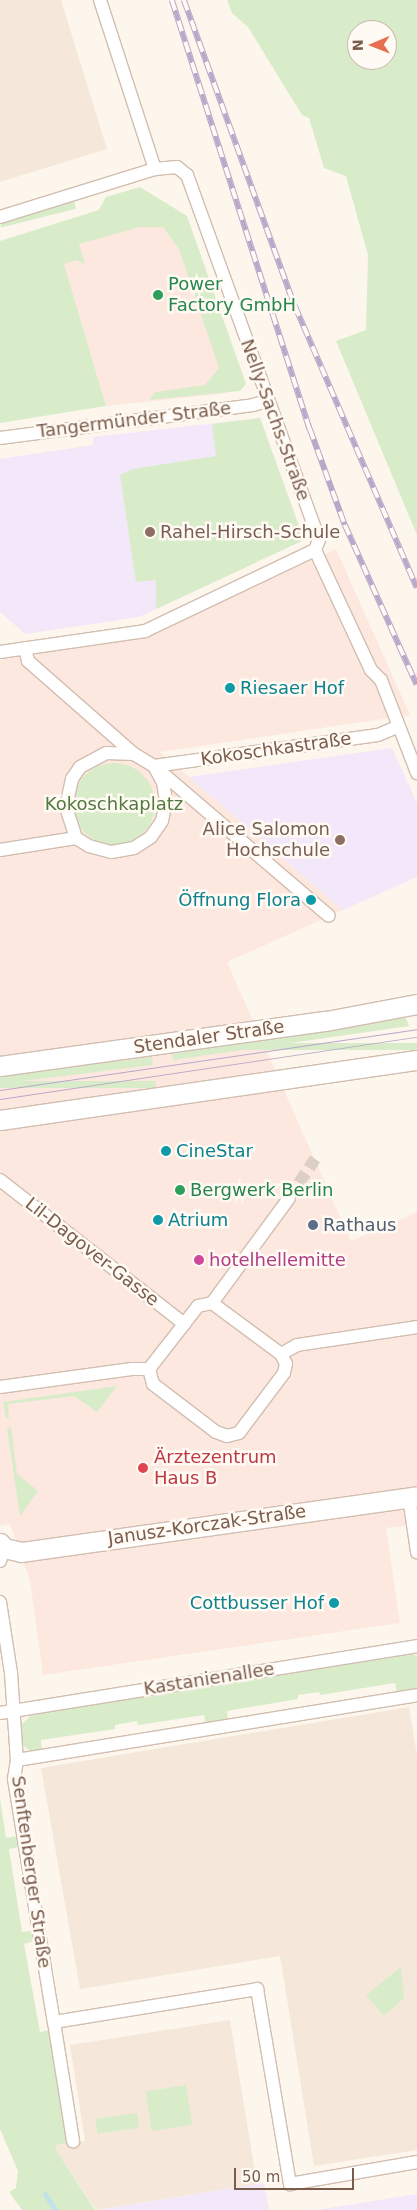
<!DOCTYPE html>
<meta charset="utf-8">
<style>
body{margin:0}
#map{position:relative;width:417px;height:2210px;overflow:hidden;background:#fdf6ec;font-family:"DejaVu Sans",sans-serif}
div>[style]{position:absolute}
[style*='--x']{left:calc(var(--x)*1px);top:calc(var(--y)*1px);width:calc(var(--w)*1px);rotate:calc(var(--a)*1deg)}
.residential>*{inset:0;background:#f5e8da}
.commercial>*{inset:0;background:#fde8e0}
.education>*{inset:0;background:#f3e8fa}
.green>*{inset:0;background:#d8ecc9;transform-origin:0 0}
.round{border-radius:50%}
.stream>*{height:5px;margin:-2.5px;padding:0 2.5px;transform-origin:2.5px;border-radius:2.5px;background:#bfe3e8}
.street-tunnel>*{height:12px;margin-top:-6px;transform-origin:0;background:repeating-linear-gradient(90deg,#dcd0c4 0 12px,transparent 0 18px)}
.roads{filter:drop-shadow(1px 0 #d1beb0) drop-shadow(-1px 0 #d1beb0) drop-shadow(0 1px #d1beb0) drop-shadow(0 -1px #d1beb0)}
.street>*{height:12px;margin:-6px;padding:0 6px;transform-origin:6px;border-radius:6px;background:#fff}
.secondary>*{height:19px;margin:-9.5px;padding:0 9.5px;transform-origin:9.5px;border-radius:9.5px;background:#fff}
.tram>*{height:1px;margin:-0.5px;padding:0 0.5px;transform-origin:0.5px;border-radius:0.5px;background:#b9a8c9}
.rail>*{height:5.5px;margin-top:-2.75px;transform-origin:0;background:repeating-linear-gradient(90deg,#fffaf3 0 11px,#b9a8c9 0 22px);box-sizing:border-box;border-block:1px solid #b9a8c9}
.dots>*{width:14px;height:14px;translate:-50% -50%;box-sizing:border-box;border:2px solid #fffaf3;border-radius:50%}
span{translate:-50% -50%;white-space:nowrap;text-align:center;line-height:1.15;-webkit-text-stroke:5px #fffaf3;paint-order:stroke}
.leisure-label{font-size:18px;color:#27864d}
.left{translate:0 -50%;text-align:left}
.street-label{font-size:18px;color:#7a5c4d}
.education-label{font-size:18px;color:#785e54}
.right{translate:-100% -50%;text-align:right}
.culture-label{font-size:18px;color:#0d838f}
.park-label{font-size:18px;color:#537a41}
.service-label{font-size:18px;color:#4e5e75}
.hotel-label{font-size:18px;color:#b23c85}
.health-label{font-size:18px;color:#be3a42}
.north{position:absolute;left:347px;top:20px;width:50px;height:50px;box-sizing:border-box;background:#fffaf3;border:1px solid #cabbb1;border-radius:50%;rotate:269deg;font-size:14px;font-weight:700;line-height:20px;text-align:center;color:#7a5c4d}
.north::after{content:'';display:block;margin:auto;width:18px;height:22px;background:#e76f51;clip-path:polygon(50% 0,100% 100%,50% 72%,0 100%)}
.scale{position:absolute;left:234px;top:2168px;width:120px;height:22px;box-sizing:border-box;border:2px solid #7a5c4d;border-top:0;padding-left:6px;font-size:15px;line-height:18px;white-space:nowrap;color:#7a5c4d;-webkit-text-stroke:4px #fffaf3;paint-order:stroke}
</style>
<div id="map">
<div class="residential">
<i style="clip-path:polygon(0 0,61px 0,107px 149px,0 182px)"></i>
<i style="clip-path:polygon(409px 1707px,417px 1755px,417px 2150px,314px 2166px,280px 1956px,80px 1989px,41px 1768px)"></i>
<i style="clip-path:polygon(230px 2020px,257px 2184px,96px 2210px,57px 2153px,56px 2145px,85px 2141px,70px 2045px)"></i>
</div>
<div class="commercial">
<i style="clip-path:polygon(167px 202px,227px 393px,106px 406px,56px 237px)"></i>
<i style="clip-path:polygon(336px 549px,410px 715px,160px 752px,343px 910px,227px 962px,351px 1241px,417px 1212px,417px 1524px,386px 1528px,400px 1623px,43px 1675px,30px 1580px,10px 1524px,0 1526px,0 660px,148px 636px)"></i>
</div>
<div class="education">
<i style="clip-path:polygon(260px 418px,304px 540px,139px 617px,25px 634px,0 612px,0 459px,93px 445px,93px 437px,102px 436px)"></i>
<i style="clip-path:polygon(392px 748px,417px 803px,417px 877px,343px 910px,189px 777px)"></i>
<i style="clip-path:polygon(264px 2183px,269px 2210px,98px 2210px,257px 2184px)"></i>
<i style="clip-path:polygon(417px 2194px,417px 2210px,316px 2210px)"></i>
</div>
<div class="green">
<i style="clip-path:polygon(evenodd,227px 0,417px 0,417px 535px,336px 341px,366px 330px,368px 255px,346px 176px,324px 168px,309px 118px,302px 115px,248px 27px,232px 13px,227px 0,357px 30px,387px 30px,387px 60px,357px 60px,357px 30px)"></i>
<i style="clip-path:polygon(140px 187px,187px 216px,246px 384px,240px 391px,149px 400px,155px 392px,205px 385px,219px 368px,179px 249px,163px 227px,140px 227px,79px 244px,85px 264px,76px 260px,64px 264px,106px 406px,0 423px,0 241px,99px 210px,106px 197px)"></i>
<i style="left:74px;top:201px;width:8px;height:77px;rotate:76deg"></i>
<i style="clip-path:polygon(260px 418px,304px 540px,156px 609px,156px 580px,136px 582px,120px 475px,133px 469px,216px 456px,212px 424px)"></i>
<i class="round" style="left:73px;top:763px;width:82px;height:82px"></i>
<i style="clip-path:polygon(404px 1013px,409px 1026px,173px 1060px,172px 1054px,337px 1030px)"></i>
<i style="left:417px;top:1043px;width:7px;height:245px;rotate:90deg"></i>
<i style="left:152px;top:1057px;width:8px;height:154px;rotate:83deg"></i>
<i style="left:156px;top:1081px;width:7px;height:158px;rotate:90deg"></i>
<i style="clip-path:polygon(117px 1386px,97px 1412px,74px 1396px,8px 1404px,9px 1418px,6px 1418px,3px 1402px)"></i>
<i style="clip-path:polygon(11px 1427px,17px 1474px,38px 1491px,20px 1516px,7px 1428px)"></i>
<i style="clip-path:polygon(413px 1654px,417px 1656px,417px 1689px,397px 1693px,395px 1683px,320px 1695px,319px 1692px,298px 1695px,298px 1699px,227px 1711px,228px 1721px,206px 1724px,204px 1715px,138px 1725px,137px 1721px,115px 1725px,115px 1729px,41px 1740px,42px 1751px,30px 1751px,21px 1744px,21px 1725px,31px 1715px)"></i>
<i style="clip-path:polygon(0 1799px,6px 1838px,17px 1836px,19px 1847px,9px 1849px,22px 1932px,32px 1931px,34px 1941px,24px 1944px,40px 2032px,49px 2030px,72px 2143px,56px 2145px,57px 2152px,95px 2210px,22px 2210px,9px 2192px,16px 2188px,18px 2171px,0 2129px)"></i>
<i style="clip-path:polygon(401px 1967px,404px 1998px,384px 2016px,366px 1995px)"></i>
<i style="left:186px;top:2085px;width:40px;height:41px;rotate:81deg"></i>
<i style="left:137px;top:2113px;width:15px;height:42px;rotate:82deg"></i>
</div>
<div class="stream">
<i style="--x:45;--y:2194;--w:19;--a:58"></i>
</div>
<div class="street-tunnel">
<i style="--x:289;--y:1198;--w:47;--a:-56.3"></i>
</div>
<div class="roads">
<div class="street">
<i style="--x:100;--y:0;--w:178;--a:72"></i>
<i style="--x:0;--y:217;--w:162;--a:-17.2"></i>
<i style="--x:155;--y:169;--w:22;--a:-5"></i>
<i style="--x:177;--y:167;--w:13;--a:39"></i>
<i style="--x:187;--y:175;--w:388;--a:70.1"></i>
<i style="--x:319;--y:540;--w:11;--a:112"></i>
<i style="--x:315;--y:550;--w:132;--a:65"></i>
<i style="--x:371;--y:670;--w:14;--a:45"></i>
<i style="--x:381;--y:680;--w:100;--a:68.8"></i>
<i style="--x:0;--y:438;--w:255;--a:-7.4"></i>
<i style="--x:253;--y:405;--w:15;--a:-16"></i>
<i style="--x:25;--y:648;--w:13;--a:77"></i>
<i style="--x:28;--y:661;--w:141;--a:41.3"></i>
<i style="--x:0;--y:652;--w:147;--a:-8.2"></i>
<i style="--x:145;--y:631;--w:188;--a:-25.5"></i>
<i style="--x:154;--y:766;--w:18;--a:61"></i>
<i style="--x:163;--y:782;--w:20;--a:81"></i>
<i style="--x:166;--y:802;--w:19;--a:102"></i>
<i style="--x:162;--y:821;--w:19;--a:125"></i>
<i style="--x:151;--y:837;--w:20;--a:147"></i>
<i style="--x:134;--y:848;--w:23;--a:170"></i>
<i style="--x:111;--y:852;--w:23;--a:-165"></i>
<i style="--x:89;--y:846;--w:15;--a:-148"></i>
<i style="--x:76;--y:838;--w:33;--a:-108"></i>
<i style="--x:66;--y:807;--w:29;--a:-78"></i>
<i style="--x:72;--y:779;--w:14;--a:-56"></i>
<i style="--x:80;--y:767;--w:30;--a:-28"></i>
<i style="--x:106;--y:753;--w:28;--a:2"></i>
<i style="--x:134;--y:754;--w:23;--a:31"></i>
<i style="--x:154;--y:766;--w:230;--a:40.6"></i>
<i style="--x:154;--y:766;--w:226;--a:-7.9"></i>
<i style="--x:378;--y:735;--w:21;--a:-23"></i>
<i style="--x:0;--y:850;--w:77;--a:-9"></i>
<i style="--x:0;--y:1180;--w:234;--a:38"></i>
<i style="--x:212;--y:1303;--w:86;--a:36.5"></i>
<i style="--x:281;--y:1354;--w:11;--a:63"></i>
<i style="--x:286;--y:1364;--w:9;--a:103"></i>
<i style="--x:284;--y:1373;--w:75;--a:126.9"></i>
<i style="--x:239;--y:1433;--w:12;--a:166"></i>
<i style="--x:227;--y:1436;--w:12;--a:-160"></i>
<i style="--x:216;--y:1432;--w:79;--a:-142.7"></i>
<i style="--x:153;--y:1384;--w:16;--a:-105"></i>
<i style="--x:149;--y:1369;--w:80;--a:-52.1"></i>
<i style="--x:198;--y:1306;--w:14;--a:-12"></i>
<i style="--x:212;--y:1303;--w:130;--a:-53.7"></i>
<i style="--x:281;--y:1354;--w:18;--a:-29"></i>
<i style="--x:297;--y:1345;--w:121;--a:-8.5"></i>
<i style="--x:0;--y:1387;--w:133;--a:-7.8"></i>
<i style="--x:132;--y:1369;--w:17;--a:0"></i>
<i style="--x:409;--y:1497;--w:56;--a:81.7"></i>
<i style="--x:0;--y:1561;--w:14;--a:-73"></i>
<i style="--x:0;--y:1602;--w:72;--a:81.2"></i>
<i style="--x:11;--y:1673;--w:87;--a:86.1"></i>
<i style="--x:17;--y:1760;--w:19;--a:99"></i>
<i style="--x:14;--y:1779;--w:246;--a:80.7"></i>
<i style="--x:54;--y:2022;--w:206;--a:-9.2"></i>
<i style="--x:257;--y:1989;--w:198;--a:80.4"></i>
<i style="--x:290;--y:2184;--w:129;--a:-9.8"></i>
<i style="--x:0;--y:1713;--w:422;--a:-9.1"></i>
<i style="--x:17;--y:1760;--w:405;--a:-9.2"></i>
<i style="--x:54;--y:2022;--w:121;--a:80.9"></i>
</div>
<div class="secondary">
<i style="--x:0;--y:1066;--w:329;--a:-7.9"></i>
<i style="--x:326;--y:1021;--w:93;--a:-10.6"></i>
<i style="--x:0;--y:1120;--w:421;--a:-8.2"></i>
<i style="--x:0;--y:1543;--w:6;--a:51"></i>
<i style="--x:4;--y:1548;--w:17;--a:13"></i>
<i style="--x:21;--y:1552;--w:400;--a:-8"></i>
</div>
</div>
<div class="tram">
<i style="--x:0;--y:1090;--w:421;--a:-8.3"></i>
<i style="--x:0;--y:1099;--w:422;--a:-8.5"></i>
</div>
<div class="rail">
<i style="--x:172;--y:0;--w:451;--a:72.2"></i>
<i style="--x:310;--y:429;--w:102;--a:70"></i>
<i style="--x:345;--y:525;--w:175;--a:65.8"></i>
<i style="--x:184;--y:0;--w:326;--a:70.1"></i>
<i style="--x:295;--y:306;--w:307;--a:66.6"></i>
</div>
<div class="dots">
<i style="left:158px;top:295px;background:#2e9e5b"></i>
<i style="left:150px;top:532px;background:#8d6e63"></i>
<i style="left:230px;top:688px;background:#0f9aa8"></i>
<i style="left:340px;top:840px;background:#8d6e63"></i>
<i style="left:311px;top:900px;background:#0f9aa8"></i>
<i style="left:166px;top:1151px;background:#0f9aa8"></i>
<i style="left:180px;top:1190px;background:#2e9e5b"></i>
<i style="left:158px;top:1220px;background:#0f9aa8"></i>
<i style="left:313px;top:1225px;background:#5c6f8a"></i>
<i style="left:199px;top:1260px;background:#d1479c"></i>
<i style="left:143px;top:1468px;background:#e0444e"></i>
<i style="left:334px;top:1603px;background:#0f9aa8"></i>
</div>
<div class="leisure-label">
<span class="left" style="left:168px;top:295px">Power<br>Factory GmbH</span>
<span class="left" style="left:190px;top:1190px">Bergwerk Berlin</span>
</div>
<div class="street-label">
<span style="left:134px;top:420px;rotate:-7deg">Tangermünder Straße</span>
<span style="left:275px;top:420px;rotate:70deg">Nelly-Sachs-Straße</span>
<span style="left:276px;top:749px;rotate:-8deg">Kokoschkastraße</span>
<span style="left:209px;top:1037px;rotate:-8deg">Stendaler Straße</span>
<span style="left:92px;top:1252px;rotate:38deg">Lil-Dagover-Gasse</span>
<span style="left:207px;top:1525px;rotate:-8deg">Janusz-Korczak-Straße</span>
<span style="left:209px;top:1679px;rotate:-9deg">Kastanienallee</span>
<span style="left:31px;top:1872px;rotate:82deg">Senftenberger Straße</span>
</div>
<div class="education-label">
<span class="left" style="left:160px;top:532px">Rahel-Hirsch-Schule</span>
<span class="right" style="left:330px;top:840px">Alice Salomon<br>Hochschule</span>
</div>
<div class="culture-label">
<span class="left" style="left:240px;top:688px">Riesaer Hof</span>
<span class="right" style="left:301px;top:900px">Öffnung Flora</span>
<span class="left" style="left:176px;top:1151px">CineStar</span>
<span class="left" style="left:168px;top:1220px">Atrium</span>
<span class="right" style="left:324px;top:1603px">Cottbusser Hof</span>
</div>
<div class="park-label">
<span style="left:114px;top:804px">Kokoschkaplatz</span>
</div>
<div class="service-label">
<span class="left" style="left:323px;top:1225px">Rathaus</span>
</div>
<div class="hotel-label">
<span class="left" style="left:209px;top:1260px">hotelhellemitte</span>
</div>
<div class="health-label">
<span class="left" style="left:154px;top:1468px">Ärztezentrum<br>Haus B</span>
</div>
<div class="north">N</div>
<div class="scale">50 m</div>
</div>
